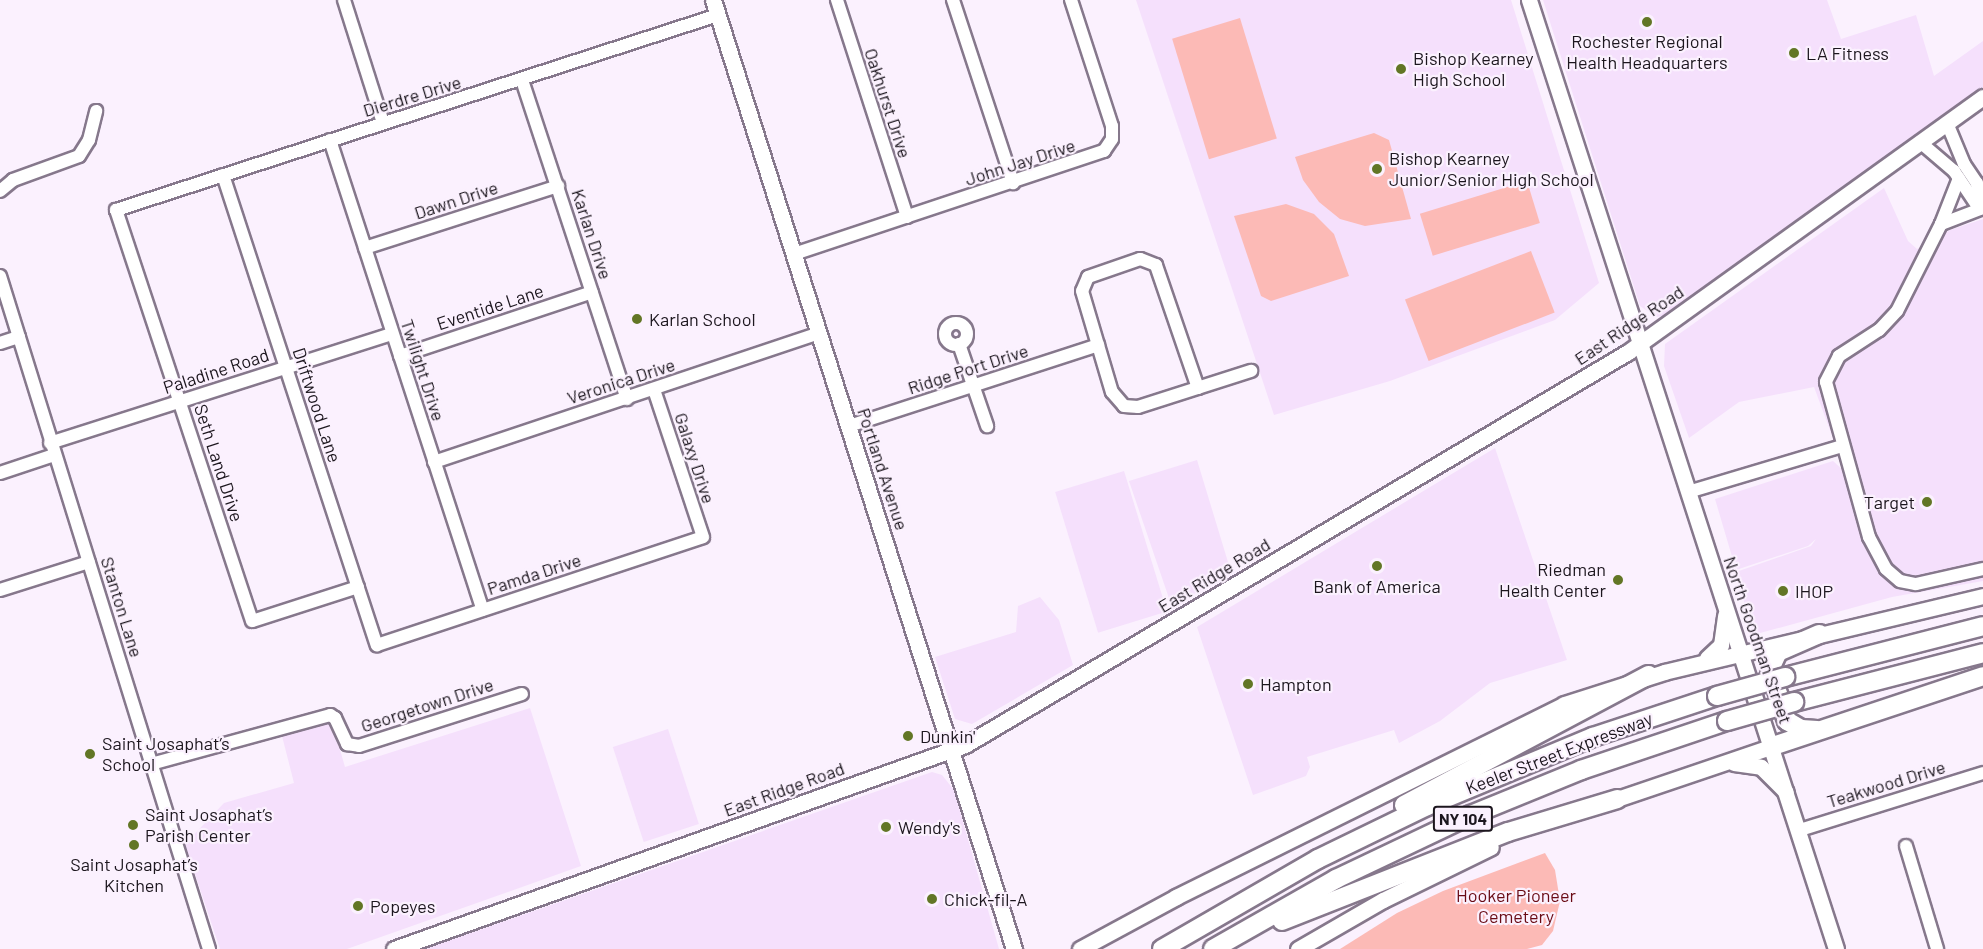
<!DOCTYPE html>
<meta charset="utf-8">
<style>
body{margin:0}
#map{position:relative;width:1983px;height:949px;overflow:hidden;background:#fbf1fe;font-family:Barlow,sans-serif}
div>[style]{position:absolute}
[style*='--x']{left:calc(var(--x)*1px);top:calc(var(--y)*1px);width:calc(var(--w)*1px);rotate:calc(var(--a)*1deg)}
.built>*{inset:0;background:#f5e0fc;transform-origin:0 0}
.green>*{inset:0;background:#fcbab6;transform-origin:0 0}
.roads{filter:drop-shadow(2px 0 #86788c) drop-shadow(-2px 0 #86788c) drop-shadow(0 2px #86788c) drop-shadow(0 -2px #86788c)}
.minor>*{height:12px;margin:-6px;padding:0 6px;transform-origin:6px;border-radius:6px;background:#fff}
.minor>.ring{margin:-6px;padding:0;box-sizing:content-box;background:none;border:12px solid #fff;border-radius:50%}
.major>*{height:15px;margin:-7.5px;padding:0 7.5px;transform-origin:7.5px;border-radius:7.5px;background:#fff}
.highway>*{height:18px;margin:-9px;padding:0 9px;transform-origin:9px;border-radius:9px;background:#fff}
.bridges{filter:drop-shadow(2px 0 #86788c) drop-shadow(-2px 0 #86788c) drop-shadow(0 2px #86788c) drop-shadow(0 -2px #86788c)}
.highway-bridge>*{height:18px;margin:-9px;padding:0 9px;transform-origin:9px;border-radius:9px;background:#fff}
.dots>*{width:16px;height:16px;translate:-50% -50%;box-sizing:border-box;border:3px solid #fbf1fe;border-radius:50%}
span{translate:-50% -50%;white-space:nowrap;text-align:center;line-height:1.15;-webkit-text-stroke:4.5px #fbf1fe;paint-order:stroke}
.shield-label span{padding:2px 4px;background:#fbf1fe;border:2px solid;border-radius:4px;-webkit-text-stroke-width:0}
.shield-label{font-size:16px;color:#1c161e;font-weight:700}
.poi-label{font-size:18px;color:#1c161e}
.left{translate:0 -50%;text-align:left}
.right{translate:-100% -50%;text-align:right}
.street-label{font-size:18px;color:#1c161e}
.park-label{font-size:18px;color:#690a14}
</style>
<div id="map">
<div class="built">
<i style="clip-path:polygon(1136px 0,1511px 0,1599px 283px,1555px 320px,1390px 381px,1274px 415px)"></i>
<i style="clip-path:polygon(1543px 0,1827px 0,1841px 39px,1916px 15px,1934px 76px,1983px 41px,1983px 87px,1668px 315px,1656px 317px,1640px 306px)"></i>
<i style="clip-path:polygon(1884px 188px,1908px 241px,1917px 249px,1950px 230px,1983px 219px,1983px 581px,1892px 597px,1753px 635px,1736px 572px,1811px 546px,1816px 539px,1808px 546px,1736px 570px,1715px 499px,1833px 461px,1843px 470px,1840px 457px,1814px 387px,1739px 402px,1689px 438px,1664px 366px,1665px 344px)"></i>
<i style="clip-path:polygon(1495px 448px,1567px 660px,1490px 683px,1440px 721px,1399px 743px,1394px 730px,1307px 757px,1310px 767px,1306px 776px,1253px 795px,1197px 627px)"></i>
<i style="clip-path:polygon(1197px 460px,1231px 572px,1172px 607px,1129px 481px)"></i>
<i style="left:1124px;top:471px;width:147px;height:72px;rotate:73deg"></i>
<i style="clip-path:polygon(1040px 597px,1059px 620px,1073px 665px,972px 724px,955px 719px,935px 657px,1016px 632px,1018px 606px)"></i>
<i style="clip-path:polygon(530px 708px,581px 866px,347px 949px,220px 949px,185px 844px,224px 803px,294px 783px,282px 736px,332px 722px,345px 767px)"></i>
<i style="left:668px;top:729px;width:100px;height:58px;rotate:72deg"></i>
<i style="clip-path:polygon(932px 772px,942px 775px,954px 790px,999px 949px,425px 949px)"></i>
</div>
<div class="green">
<i style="left:1240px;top:18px;width:126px;height:71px;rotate:73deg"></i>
<i style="clip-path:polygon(1374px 133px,1389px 140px,1411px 219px,1365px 226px,1340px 219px,1319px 202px,1303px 180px,1295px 157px)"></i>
<i style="left:1527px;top:181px;width:44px;height:112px;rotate:73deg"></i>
<i style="clip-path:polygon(1286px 204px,1314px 214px,1334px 234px,1349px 276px,1271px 301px,1261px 296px,1234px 216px)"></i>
<i style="left:1531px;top:251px;width:66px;height:135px;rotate:69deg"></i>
<i style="clip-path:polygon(1545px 853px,1555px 870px,1560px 901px,1553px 931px,1542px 945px,1527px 949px,1340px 949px,1397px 913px,1443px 891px)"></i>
</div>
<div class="roads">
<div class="minor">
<i style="--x:344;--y:0;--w:129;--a:72.4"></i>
<i style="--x:837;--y:0;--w:228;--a:72.1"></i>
<i style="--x:953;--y:0;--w:193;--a:71.8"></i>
<i style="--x:522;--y:80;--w:336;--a:71.8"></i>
<i style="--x:1947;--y:123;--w:44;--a:67.5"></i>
<i style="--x:1964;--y:164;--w:23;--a:56"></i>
<i style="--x:1977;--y:183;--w:26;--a:83"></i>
<i style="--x:330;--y:140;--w:494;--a:72"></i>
<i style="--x:1920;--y:142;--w:45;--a:40.5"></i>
<i style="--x:1954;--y:171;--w:45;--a:56"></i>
<i style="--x:223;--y:175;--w:495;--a:71.9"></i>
<i style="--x:377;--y:645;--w:343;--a:-18.3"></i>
<i style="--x:703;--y:537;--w:155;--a:-108.4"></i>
<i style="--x:0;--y:191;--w:17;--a:-40"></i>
<i style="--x:13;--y:180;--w:70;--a:-20"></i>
<i style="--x:79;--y:156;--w:19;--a:-58"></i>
<i style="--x:89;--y:140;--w:30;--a:-76"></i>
<i style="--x:1983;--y:208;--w:45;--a:159.1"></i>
<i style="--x:1941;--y:224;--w:97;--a:116.8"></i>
<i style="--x:1897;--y:311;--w:26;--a:133"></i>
<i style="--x:1879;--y:330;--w:48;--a:147"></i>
<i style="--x:1839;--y:356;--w:29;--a:117"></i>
<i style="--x:1826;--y:382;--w:161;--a:74.5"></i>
<i style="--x:1869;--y:537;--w:36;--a:62"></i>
<i style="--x:1886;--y:569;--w:18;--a:41"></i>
<i style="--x:1900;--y:581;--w:16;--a:11"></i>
<i style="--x:1916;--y:584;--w:69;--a:-12.6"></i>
<i style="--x:1941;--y:224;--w:49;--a:-68.6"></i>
<i style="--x:365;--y:248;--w:203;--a:-17.8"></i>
<i style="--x:794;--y:254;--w:327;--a:-18.4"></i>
<i style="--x:1104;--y:151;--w:14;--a:-56"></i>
<i style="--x:1112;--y:139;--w:13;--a:-90"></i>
<i style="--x:1112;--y:126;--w:133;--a:-108"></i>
<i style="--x:0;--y:276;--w:705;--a:72.75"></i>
<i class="ring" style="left:945px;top:323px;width:10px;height:10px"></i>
<i style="--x:0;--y:343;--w:20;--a:-18"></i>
<i style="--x:959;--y:344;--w:87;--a:71.1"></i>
<i style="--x:400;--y:356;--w:202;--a:-18.4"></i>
<i style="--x:1198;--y:388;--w:130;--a:-108.9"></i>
<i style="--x:1156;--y:265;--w:17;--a:-159"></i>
<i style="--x:1140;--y:259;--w:55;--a:160.9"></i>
<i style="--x:1088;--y:277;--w:15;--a:113"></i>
<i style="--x:1082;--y:291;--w:105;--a:73.5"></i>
<i style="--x:1112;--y:392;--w:18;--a:49"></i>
<i style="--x:1124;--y:406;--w:14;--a:4"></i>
<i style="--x:1138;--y:407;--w:119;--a:-17.7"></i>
<i style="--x:849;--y:426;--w:262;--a:-18"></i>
<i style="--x:50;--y:443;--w:359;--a:-17.7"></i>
<i style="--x:434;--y:462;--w:406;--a:-18.5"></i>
<i style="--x:0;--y:473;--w:57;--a:-18.4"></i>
<i style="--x:1688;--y:492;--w:161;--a:-16.6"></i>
<i style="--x:358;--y:587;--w:111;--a:162.2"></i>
<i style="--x:252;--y:621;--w:433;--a:-108.3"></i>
<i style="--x:116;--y:210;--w:633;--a:-17.95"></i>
<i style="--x:0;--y:590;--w:93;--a:-17.5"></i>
<i style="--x:151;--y:764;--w:186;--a:-15.3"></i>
<i style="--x:330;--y:715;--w:6;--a:31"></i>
<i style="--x:335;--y:718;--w:29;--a:65"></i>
<i style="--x:347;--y:744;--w:12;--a:9"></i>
<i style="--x:359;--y:746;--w:171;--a:-17.7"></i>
<i style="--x:1800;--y:830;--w:192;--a:-17.3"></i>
<i style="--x:1906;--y:846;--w:108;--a:73.2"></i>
</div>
<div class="major">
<i style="--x:713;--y:0;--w:996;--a:72.4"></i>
<i style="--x:1529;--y:0;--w:997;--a:72.07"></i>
<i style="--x:1707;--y:658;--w:19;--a:-43"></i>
<i style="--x:1721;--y:645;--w:30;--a:-82"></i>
<i style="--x:1734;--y:763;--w:27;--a:8"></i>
<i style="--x:1761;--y:767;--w:35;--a:45"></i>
<i style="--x:1608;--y:802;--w:174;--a:-18.7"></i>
<i style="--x:394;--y:949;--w:606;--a:-19.66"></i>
<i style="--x:965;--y:745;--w:771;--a:-30.66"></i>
<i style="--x:1628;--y:352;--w:437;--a:-35.7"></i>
<i style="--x:1080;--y:949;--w:109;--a:-28.4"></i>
<i style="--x:1176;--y:897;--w:433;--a:-26.4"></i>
<i style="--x:1564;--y:704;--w:105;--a:-17.7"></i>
<i style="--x:1664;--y:672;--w:328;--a:-13.4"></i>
<i style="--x:1298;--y:949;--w:98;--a:-30"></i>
<i style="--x:1383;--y:900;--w:120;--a:-26.1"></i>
</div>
<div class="highway">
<i style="--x:1785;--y:677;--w:204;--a:-14.4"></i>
<i style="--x:1794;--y:702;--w:195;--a:-14.5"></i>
<i style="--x:1817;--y:730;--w:16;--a:-176"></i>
<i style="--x:1801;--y:729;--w:16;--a:-150"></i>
<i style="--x:1787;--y:721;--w:55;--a:-108.1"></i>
<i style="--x:1770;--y:669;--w:19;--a:-65"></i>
<i style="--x:1778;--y:652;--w:45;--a:-23.7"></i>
<i style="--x:1773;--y:746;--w:221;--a:-18.4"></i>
<i style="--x:1404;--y:805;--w:277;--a:-28"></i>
<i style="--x:1282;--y:921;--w:243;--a:-21.5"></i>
<i style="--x:1508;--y:832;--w:114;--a:-16.8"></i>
<i style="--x:1162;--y:949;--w:180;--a:-30"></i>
<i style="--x:1318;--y:859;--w:121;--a:-25.9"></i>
<i style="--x:1427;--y:806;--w:180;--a:-22.6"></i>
<i style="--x:1593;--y:737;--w:131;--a:-18.3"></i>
<i style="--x:1213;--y:949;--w:142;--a:-29.6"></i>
<i style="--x:1336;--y:879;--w:149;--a:-25.4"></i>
<i style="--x:1471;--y:815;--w:119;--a:-22.2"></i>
<i style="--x:1581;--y:770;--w:154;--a:-18.6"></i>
</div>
</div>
<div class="bridges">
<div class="highway-bridge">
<i style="--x:1717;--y:696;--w:71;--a:-15.6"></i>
<i style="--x:1727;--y:721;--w:70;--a:-15.8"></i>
</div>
</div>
<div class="dots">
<i style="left:1647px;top:22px;background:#627625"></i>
<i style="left:1794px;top:53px;background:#627625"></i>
<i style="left:1401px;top:69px;background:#627625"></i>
<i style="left:1377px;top:169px;background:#627625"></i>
<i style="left:637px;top:319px;background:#627625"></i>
<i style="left:1927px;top:502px;background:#627625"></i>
<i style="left:1377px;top:566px;background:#627625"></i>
<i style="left:1618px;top:580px;background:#627625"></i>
<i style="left:1783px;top:591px;background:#627625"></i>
<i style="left:1248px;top:684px;background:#627625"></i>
<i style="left:908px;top:736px;background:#627625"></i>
<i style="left:90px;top:754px;background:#627625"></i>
<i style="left:133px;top:825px;background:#627625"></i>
<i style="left:886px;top:827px;background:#627625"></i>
<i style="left:134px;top:845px;background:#627625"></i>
<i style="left:932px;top:899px;background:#627625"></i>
<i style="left:358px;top:906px;background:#627625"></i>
</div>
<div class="shield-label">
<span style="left:1463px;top:819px">NY 104</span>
</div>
<div class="poi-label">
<span style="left:1647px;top:52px">Rochester Regional<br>Health Headquarters</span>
<span class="left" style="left:1806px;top:53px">LA Fitness</span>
<span class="left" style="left:1413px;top:69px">Bishop Kearney<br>High School</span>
<span class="left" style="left:1389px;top:169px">Bishop Kearney<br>Junior/Senior High School</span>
<span class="left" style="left:649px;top:319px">Karlan School</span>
<span class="right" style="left:1915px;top:502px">Target</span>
<span class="right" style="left:1606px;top:580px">Riedman<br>Health Center</span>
<span style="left:1377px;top:586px">Bank of America</span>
<span class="left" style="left:1795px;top:591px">IHOP</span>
<span class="left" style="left:1260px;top:684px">Hampton</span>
<span class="left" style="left:920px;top:736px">Dunkin'</span>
<span class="left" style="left:102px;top:754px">Saint Josaphat’s<br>School</span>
<span class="left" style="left:145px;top:825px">Saint Josaphat’s<br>Parish Center</span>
<span class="left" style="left:898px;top:827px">Wendy's</span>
<span style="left:134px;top:875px">Saint Josaphat’s<br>Kitchen</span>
<span class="left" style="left:944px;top:899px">Chick-fil-A</span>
<span class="left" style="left:370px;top:906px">Popeyes</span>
</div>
<div class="street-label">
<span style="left:412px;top:96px;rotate:-17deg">Dierdre Drive</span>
<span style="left:888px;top:103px;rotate:72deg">Oakhurst Drive</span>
<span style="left:1020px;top:162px;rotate:-18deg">John Jay Drive</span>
<span style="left:456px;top:200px;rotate:-18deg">Dawn Drive</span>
<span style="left:592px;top:234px;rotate:72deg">Karlan Drive</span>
<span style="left:490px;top:307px;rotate:-18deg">Eventide Lane</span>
<span style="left:1629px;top:325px;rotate:-34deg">East Ridge Road</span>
<span style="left:968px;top:369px;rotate:-18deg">Ridge Port Drive</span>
<span style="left:423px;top:370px;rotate:72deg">Twilight Drive</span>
<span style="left:216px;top:371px;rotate:-18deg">Paladine Road</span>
<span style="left:621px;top:381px;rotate:-18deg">Veronica Drive</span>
<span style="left:317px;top:405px;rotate:72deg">Driftwood Lane</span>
<span style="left:695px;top:458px;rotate:72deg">Galaxy Drive</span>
<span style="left:219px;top:463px;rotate:72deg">Seth Land Drive</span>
<span style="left:883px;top:469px;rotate:72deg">Portland Avenue</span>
<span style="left:534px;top:574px;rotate:-18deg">Pamda Drive</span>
<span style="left:1214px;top:575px;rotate:-31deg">East Ridge Road</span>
<span style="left:122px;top:607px;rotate:73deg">Stanton Lane</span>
<span style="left:1758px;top:640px;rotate:71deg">North Goodman Street</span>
<span style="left:427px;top:705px;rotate:-18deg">Georgetown Drive</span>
<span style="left:1559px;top:753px;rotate:-21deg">Keeler Street Expressway</span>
<span style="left:1886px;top:784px;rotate:-17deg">Teakwood Drive</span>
<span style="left:784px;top:789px;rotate:-20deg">East Ridge Road</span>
</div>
<div class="park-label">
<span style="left:1516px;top:906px">Hooker Pioneer<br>Cemetery</span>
</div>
</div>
